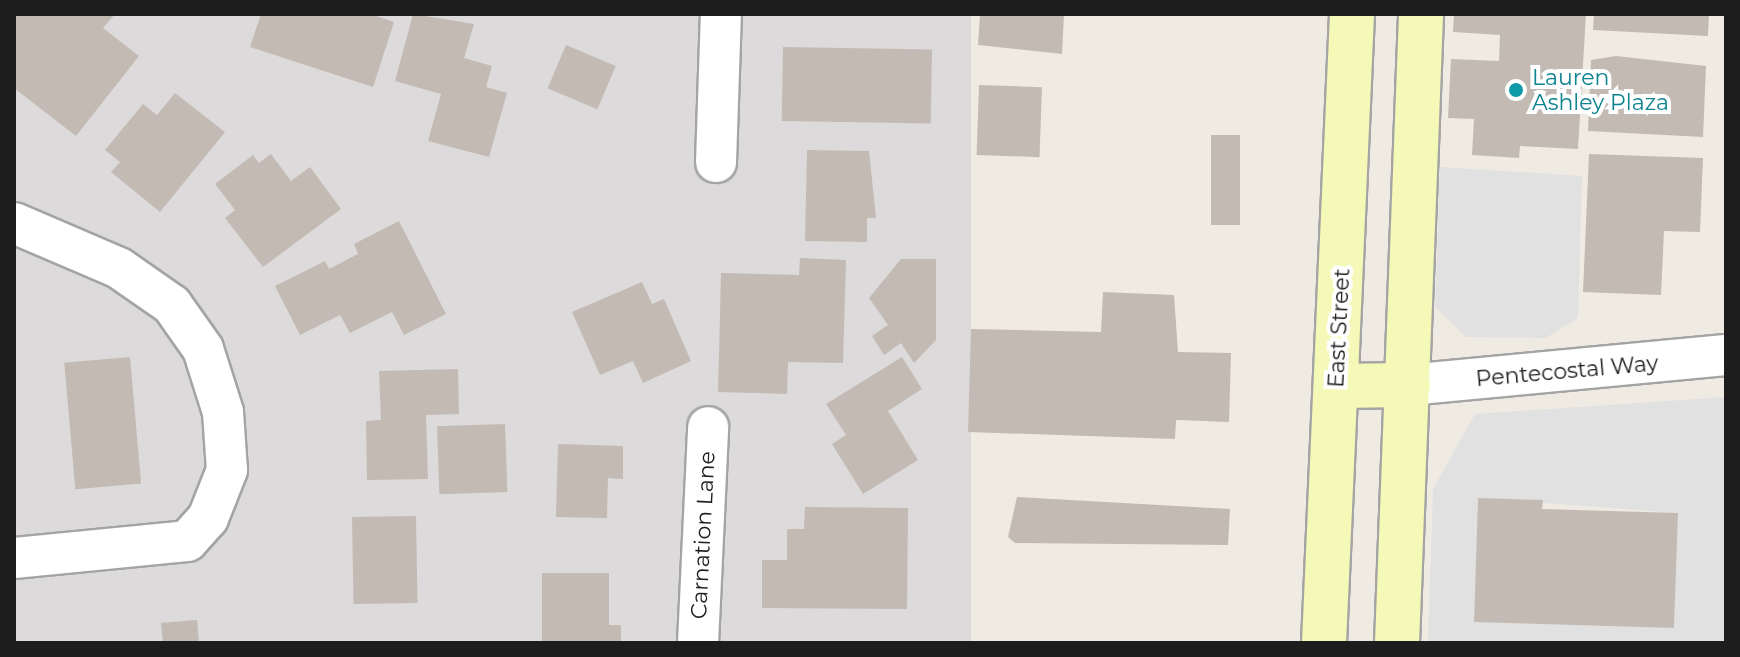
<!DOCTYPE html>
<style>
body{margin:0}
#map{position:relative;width:1740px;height:657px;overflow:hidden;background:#efebe3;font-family:Montserrat,sans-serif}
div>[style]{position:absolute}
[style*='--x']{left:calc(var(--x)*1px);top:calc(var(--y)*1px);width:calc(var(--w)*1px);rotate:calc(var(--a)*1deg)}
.residential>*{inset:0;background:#dcdada;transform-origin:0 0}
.parking>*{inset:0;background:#e1e1e1}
.building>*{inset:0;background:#c3bab3;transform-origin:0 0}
.roads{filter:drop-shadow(2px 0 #a4a4a4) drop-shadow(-2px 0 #a4a4a4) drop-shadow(0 2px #a4a4a4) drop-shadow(0 -2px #a4a4a4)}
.street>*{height:40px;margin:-20px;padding:0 20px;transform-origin:20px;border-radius:20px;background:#fff}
.secondary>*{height:44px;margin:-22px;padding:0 22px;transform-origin:22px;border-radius:22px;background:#f5f9b7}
.dots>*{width:22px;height:22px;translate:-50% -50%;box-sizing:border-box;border:4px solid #fff;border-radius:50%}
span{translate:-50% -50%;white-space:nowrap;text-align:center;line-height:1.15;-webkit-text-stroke:8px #fff;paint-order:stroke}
.culture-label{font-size:22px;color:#0d838f}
.left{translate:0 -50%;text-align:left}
.street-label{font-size:22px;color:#1d1d1d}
.frame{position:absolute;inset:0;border:16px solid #1d1d1d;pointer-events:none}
</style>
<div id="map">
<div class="residential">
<i style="left:14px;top:14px;width:957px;height:629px"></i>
</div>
<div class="parking">
<i style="clip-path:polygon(1440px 167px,1582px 176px,1578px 318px,1546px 338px,1466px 337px,1435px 307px)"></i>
<i style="clip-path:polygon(evenodd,1726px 397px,1726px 643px,1428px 643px,1433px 489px,1475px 414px,1726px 397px,1478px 498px,1678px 513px,1674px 628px,1474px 622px,1478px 498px)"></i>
</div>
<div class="building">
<i style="clip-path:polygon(14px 14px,115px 14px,103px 28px,139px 56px,76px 136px,14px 88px)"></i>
<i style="clip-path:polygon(261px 14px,370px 14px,394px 22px,373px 87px,250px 47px)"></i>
<i style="clip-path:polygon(413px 14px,474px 24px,464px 58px,492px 66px,486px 87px,507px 93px,489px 157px,428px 141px,441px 94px,395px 81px)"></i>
<i style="clip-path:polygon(980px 14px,1064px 14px,1062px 54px,978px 45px)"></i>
<i style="clip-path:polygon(1454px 14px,1586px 14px,1578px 149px,1520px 146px,1519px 158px,1472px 155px,1474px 119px,1448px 118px,1451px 59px,1499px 61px,1500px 35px,1453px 32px)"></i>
<i style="clip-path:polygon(1594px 14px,1709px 14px,1708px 36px,1593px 30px)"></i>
<i style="left:566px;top:45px;width:54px;height:47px;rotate:23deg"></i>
<i style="left:783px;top:47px;width:149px;height:74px;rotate:1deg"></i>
<i style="clip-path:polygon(1616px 56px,1706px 66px,1703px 137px,1588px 131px,1591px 60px)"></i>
<i style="left:979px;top:85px;width:63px;height:70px;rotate:2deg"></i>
<i style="clip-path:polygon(175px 93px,225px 132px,160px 212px,111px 172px,120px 162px,105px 150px,143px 104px,157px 115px)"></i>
<i style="left:1211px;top:135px;width:29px;height:90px"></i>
<i style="clip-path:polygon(807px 150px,869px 151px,876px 218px,867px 218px,867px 242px,805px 241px)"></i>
<i style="clip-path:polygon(271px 154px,291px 181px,310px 167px,341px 209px,263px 267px,225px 218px,235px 210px,215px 184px,253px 155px,259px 163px)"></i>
<i style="clip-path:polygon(1589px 154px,1703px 158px,1700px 232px,1664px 231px,1661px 295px,1583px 292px)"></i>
<i style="clip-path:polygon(399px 221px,446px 314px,404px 335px,392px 312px,350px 333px,340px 315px,300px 335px,275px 286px,325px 261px,329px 269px,358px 254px,354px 244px)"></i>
<i style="clip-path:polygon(800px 258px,846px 260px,843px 363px,788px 362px,787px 394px,718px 392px,721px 273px,799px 275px)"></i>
<i style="clip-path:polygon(901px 259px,936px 259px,936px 340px,914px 363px,901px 343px,884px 355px,872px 336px,888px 325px,869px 298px)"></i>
<i style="clip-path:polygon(642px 282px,652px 304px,664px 299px,691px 361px,643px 383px,633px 361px,600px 375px,572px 312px)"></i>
<i style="clip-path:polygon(1103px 292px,1174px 295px,1178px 352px,1231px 353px,1229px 422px,1176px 420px,1175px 439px,968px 432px,971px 329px,1101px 332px)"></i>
<i style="left:130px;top:357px;width:127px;height:66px;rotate:85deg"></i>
<i style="clip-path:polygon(902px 357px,922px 389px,888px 411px,918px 460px,863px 494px,832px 444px,846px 435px,826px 404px)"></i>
<i style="clip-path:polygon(458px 369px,459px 414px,426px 415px,428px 479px,367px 480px,366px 421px,381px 420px,379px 371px)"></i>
<i style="left:505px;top:424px;width:68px;height:68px;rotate:88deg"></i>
<i style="clip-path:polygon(558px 444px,623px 446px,623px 479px,608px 478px,607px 518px,556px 517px)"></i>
<i style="clip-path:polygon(1017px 497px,1230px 509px,1228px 545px,1015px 543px,1008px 537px)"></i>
<i style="clip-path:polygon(1478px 498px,1543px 500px,1542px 509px,1678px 513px,1674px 628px,1474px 622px)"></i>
<i style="clip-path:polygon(805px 507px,908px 508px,907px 609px,762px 608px,762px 560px,787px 560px,787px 529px,804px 529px)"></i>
<i style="left:416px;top:516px;width:87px;height:64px;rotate:89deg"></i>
<i style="clip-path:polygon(542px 573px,609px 573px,609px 625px,621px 625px,621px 643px,542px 643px)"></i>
<i style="clip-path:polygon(197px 620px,199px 643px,163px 643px,161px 623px)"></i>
</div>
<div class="roads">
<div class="street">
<i style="--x:716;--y:162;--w:148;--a:-88.1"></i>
<i style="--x:14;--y:223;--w:114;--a:23.2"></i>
<i style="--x:119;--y:268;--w:65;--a:34.9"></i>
<i style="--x:172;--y:305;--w:54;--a:54.8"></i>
<i style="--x:203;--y:349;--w:66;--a:72.4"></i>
<i style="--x:223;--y:412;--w:58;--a:86.1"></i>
<i style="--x:227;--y:470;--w:52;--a:111.6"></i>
<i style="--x:208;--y:518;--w:31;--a:132"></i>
<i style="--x:187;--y:541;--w:174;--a:174.4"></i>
<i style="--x:1408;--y:385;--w:319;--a:-5.4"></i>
<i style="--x:698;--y:643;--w:216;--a:-87.3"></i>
</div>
<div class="secondary">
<i style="--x:1336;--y:386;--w:72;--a:-0.8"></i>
<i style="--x:1324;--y:643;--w:630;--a:-87.45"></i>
<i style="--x:1397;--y:643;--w:629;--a:-87.81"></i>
</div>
</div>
<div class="dots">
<i style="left:1516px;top:90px;background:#0f9aa8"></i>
</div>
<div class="culture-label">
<span class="left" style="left:1532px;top:90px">Lauren<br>Ashley Plaza</span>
</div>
<div class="street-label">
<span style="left:1339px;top:328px;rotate:-87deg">East Street</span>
<span style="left:1567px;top:371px;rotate:-5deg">Pentecostal Way</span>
<span style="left:703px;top:535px;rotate:-87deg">Carnation Lane</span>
</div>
<div class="frame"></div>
</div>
